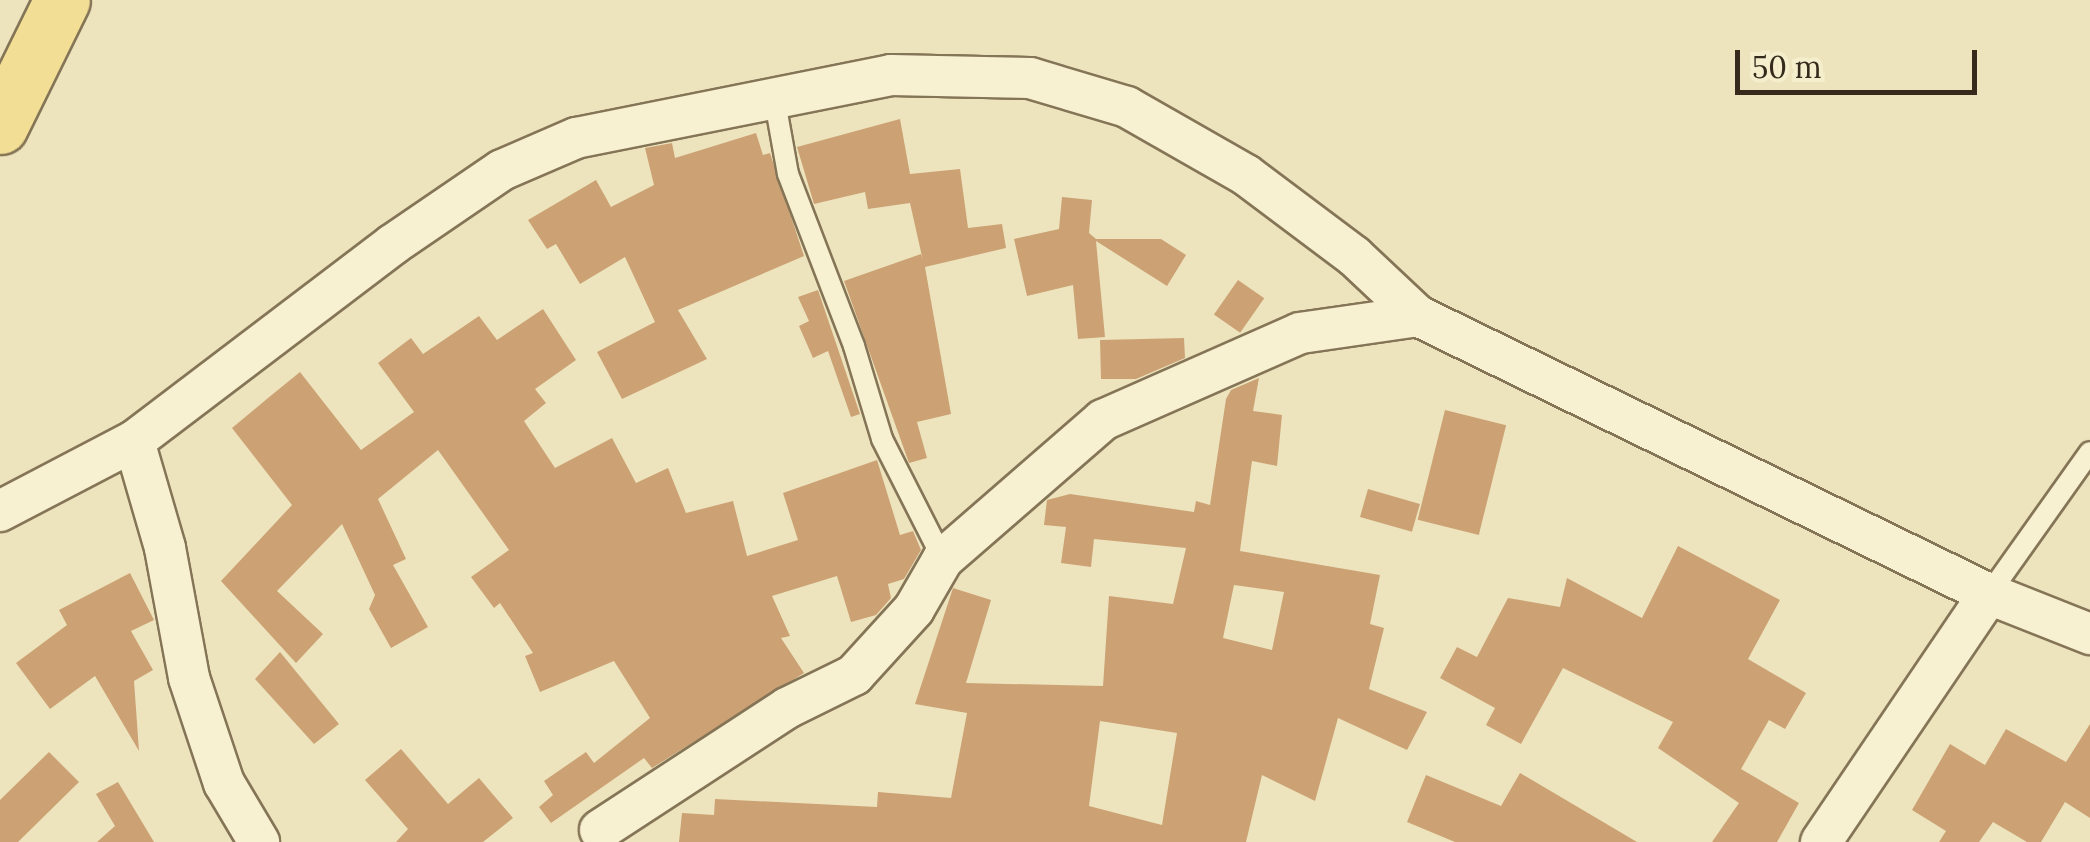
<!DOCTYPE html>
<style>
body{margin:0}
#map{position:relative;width:2090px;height:842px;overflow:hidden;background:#ede4be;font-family:Lora,serif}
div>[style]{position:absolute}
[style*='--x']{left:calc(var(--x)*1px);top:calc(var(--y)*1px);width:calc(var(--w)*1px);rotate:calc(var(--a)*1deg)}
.building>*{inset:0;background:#cca274;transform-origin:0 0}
.roads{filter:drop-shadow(2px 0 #857557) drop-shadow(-2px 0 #857557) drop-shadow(0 2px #857557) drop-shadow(0 -2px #857557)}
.service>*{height:20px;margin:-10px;padding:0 10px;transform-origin:10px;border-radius:10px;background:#f8f1d1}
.minor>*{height:40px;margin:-20px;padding:0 20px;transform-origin:20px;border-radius:20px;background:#f8f1d1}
.primary>*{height:55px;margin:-27.5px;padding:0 27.5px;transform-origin:27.5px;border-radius:27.5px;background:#f2df95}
span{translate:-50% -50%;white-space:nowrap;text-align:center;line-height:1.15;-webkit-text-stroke:8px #f5eecd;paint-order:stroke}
.scale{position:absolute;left:1735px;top:50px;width:242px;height:45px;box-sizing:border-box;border:5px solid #352a1c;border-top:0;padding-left:12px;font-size:30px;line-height:35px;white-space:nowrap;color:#352a1c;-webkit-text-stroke:8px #f5eecd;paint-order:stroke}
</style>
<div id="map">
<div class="building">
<i style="clip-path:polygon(900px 119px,910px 174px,960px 169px,968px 228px,1002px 224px,1006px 248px,925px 267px,951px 414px,917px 422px,927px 458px,909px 463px,844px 281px,921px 254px,923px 261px,910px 203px,868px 209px,865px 192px,814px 204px,797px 147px)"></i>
<i style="clip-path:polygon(756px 133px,763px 155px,770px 153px,804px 256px,678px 310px,707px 359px,622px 399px,597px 352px,655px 322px,625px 257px,580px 284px,556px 244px,547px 249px,528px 220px,596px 180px,611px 207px,654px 185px,645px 148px,672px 143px,675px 158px)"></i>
<i style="clip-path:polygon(1062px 197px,1092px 200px,1089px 233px,1096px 239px,1161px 239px,1186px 255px,1167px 286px,1096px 241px,1105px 337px,1078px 339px,1073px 285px,1027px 296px,1014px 239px,1059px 229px)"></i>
<i style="left:1238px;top:280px;width:32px;height:42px;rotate:35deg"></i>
<i style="clip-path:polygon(818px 290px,860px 414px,851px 417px,828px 351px,813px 358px,799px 326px,809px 321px,798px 297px)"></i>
<i style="clip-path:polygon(543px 309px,576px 360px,535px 389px,546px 403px,524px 421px,555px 468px,612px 438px,636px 483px,668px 468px,686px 513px,733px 501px,747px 556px,798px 540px,783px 493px,877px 460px,900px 535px,913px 531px,921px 550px,904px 579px,888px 584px,891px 598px,876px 615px,851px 622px,837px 576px,772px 596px,790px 636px,781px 638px,804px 673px,652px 768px,644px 758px,551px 823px,539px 807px,553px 795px,544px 781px,586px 752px,594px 763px,650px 718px,614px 661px,540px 692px,525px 656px,533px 653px,500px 603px,494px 608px,471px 577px,509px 550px,438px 450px,378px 499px,406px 559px,393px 565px,428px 627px,391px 648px,369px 609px,375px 595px,342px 524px,277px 591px,323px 634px,296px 663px,221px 581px,292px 505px,232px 428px,268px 398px,300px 372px,361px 450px,414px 412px,378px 363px,411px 338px,423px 354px,479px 316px,497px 340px)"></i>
<i style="clip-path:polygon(1184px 338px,1185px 358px,1136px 379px,1101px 379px,1100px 340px)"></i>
<i style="clip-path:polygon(evenodd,1259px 378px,1253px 411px,1282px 415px,1277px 466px,1252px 461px,1240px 551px,1380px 575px,1370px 624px,1384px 628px,1369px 689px,1427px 712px,1407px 750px,1338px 718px,1315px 801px,1262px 775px,1246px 842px,679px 842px,682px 813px,714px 815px,715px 799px,877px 807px,878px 792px,951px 798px,967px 713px,915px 704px,953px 588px,991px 600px,966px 683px,1103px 686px,1109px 596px,1173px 604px,1186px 548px,1094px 539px,1091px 567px,1061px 563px,1066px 527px,1044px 525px,1047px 500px,1070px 494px,1194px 512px,1196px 501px,1210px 505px,1226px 399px,1231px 390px,1259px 378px,1234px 585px,1284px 592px,1272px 650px,1223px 638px,1234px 585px,1259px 378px,1100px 721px,1177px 733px,1162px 825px,1089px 806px,1100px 721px)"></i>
<i style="left:1445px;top:410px;width:63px;height:113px;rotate:14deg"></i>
<i style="left:1368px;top:489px;width:54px;height:29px;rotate:16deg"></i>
<i style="clip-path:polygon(1678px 546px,1780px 600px,1748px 659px,1806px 693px,1785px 729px,1769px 720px,1741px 769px,1799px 803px,1777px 842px,1712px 842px,1739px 803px,1658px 748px,1673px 722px,1563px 668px,1521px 744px,1486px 725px,1495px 708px,1440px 678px,1457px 647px,1477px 657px,1508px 598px,1560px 607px,1567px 578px,1642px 618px)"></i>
<i style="clip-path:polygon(130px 573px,154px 620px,131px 631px,153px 670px,134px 681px,139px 751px,95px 676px,50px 709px,16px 663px,67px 625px,59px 610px)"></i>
<i style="clip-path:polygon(280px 652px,339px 724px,314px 744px,255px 679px)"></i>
<i style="clip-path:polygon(2090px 724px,2090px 818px,2065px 802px,2041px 842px,2027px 842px,1993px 822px,1979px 842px,1939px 842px,1946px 831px,1912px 810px,1950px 744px,1985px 765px,2006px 729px,2066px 762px)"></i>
<i style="clip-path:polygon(401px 749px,448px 804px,479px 778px,513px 818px,483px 842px,396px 842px,408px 829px,365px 780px)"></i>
<i style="clip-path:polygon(49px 752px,79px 782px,18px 842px,0 842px,0 800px)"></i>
<i style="clip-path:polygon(1520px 773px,1637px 842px,1455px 842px,1407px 822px,1426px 775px,1501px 806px)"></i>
<i style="clip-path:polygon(118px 782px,154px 842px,97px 842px,115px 826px,96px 794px)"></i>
</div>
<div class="roads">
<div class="service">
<i style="--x:775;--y:102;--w:73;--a:79.8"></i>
<i style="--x:788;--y:174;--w:184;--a:69"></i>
<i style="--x:854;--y:346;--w:97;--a:73.2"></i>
<i style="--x:882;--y:439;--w:135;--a:63.1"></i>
<i style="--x:1989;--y:594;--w:174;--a:-54.6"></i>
</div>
<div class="minor">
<i style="--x:134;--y:441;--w:111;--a:73.8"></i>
<i style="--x:165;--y:548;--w:132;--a:79.5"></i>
<i style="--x:189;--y:678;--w:111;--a:71.6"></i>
<i style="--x:224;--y:783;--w:69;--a:59.3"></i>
<i style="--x:0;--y:511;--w:151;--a:-27.6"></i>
<i style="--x:134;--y:441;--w:324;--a:-37.2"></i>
<i style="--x:392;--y:245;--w:133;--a:-34.3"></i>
<i style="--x:502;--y:170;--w:81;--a:-23.4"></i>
<i style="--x:576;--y:138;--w:321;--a:-11.3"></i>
<i style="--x:891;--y:75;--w:139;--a:1.2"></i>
<i style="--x:1030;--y:78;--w:101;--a:16.6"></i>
<i style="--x:1127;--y:107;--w:137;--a:29.7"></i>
<i style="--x:1246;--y:175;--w:135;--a:36.9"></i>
<i style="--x:1354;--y:256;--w:88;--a:43.2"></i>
<i style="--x:1418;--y:316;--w:635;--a:25.96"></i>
<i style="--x:1989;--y:594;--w:109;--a:21.6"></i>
<i style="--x:600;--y:830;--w:223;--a:-33.1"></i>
<i style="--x:787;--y:708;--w:75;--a:-26.2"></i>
<i style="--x:854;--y:675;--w:89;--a:-47.7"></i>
<i style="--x:914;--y:609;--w:58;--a:-59.9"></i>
<i style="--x:943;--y:559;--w:212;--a:-41"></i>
<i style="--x:1103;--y:420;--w:215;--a:-23.8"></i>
<i style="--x:1300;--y:333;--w:119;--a:-8.2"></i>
<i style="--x:1821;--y:842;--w:300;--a:-55.9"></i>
</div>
<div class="primary">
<i style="--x:0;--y:126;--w:140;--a:-63.8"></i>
</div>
</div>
<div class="scale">50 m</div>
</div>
